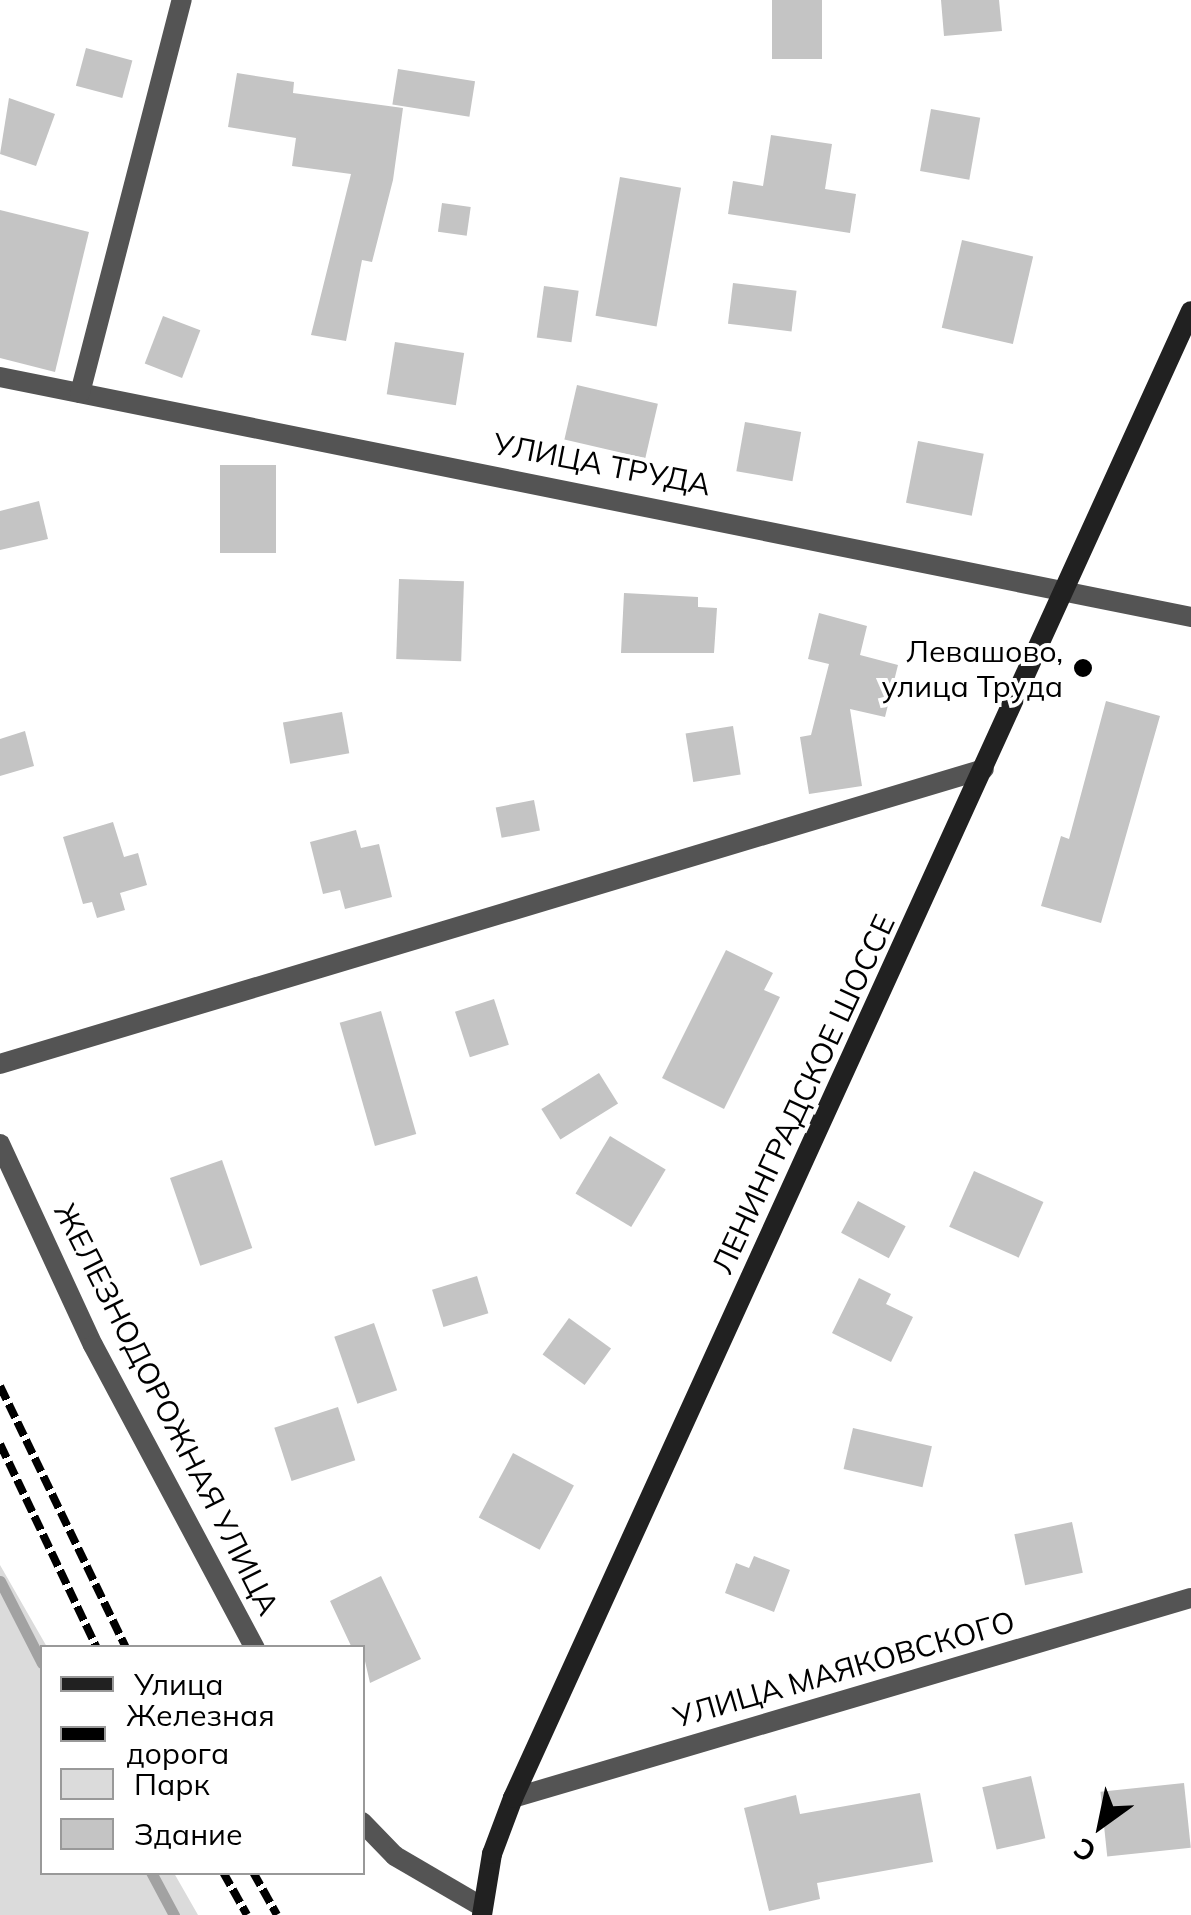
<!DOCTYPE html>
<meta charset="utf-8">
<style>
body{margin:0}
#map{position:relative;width:1191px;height:1915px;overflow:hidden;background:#fff;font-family:Mulish,sans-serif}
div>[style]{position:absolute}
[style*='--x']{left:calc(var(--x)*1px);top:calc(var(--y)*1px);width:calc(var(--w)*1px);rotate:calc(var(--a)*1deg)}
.green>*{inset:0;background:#dbdbdb}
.stream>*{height:11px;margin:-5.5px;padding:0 5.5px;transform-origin:5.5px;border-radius:5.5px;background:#a2a2a2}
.building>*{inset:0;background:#c4c4c4;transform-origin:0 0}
.street>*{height:20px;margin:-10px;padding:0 10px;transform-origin:10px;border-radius:10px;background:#545454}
.secondary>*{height:20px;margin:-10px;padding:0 10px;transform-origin:10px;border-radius:10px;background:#212121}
.rail>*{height:8px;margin-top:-4px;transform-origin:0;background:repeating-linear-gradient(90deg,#000 0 15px,transparent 0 20px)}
.dots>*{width:28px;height:28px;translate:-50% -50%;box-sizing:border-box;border:5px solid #fff;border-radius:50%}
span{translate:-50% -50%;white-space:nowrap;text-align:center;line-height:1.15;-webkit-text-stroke:8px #fff;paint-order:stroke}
.street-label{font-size:30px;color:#000}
.poi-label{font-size:30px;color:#000}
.right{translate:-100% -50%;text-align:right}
.legend{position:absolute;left:40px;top:1645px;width:325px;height:230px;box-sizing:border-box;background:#fff;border:2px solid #999;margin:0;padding:12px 18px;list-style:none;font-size:30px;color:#000}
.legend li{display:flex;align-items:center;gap:20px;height:50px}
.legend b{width:50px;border:2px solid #999}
.north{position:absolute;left:1051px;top:1775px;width:100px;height:100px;-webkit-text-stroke:8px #fff;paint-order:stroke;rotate:213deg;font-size:28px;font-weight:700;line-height:40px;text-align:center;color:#000}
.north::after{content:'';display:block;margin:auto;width:35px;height:45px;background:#000;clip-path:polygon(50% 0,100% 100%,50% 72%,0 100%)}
</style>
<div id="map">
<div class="green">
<i style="clip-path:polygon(0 1565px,47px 1647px,42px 1872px,174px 1873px,198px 1915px,0 1915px)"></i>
</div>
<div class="stream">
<i style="--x:0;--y:1581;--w:92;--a:62.9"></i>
<i style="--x:151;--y:1872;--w:49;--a:61.9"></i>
</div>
<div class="building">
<i style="left:772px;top:0;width:50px;height:59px"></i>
<i style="clip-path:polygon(941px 0,999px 0,1002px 31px,944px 36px)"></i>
<i style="left:86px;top:48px;width:48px;height:39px;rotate:15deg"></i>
<i style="left:398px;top:69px;width:78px;height:36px;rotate:9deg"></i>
<i style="clip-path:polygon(237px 73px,294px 82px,293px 93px,403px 108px,393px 180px,372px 262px,362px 260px,346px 341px,311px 335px,351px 174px,292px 166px,296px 138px,228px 127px)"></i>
<i style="clip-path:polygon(9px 98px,55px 114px,36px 166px,0 154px)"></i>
<i style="left:931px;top:109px;width:50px;height:63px;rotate:10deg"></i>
<i style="clip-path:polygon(771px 135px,832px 144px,825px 189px,856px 194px,850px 233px,728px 214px,733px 181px,763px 186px)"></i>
<i style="left:620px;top:177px;width:62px;height:141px;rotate:10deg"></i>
<i style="left:442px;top:203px;width:29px;height:29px;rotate:8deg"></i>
<i style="clip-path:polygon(0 210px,89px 232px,55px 372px,0 358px)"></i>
<i style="left:962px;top:240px;width:73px;height:90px;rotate:13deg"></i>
<i style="left:733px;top:283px;width:64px;height:41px;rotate:7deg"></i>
<i style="left:544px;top:286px;width:35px;height:52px;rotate:8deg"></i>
<i style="left:163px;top:316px;width:40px;height:51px;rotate:21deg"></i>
<i style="left:395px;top:342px;width:70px;height:53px;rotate:9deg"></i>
<i style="left:577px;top:385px;width:83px;height:56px;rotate:13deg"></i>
<i style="left:745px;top:422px;width:57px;height:50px;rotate:10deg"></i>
<i style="left:918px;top:441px;width:67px;height:63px;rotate:11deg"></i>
<i style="left:220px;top:465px;width:56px;height:88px"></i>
<i style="clip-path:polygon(39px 501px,48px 539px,0 550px,0 511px)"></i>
<i style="left:399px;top:579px;width:65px;height:80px;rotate:2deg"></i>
<i style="clip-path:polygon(624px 593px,698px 597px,698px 607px,717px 608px,714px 653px,621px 653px)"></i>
<i style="clip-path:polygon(819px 613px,867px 626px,860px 655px,898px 665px,885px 717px,850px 709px,862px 786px,809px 794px,800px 737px,811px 735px,829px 664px,808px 659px)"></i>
<i style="clip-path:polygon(1106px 701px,1160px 716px,1101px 923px,1041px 906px,1061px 836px,1069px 839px)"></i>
<i style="left:342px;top:712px;width:42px;height:60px;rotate:80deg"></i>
<i style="left:733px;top:726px;width:49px;height:48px;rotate:81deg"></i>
<i style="clip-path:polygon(25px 731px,34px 766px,0 776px,0 739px)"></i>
<i style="left:534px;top:800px;width:31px;height:39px;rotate:79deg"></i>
<i style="clip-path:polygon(113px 822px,124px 857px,138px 853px,147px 885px,120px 893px,125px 910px,97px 918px,92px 902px,83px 904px,63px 837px)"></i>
<i style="clip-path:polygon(356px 830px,361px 848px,379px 844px,392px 897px,345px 909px,340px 890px,323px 894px,310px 842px)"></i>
<i style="clip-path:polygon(726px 950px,773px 973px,764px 990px,780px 997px,724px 1109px,662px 1078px)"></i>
<i style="left:494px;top:999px;width:48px;height:41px;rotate:72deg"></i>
<i style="left:381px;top:1011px;width:128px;height:43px;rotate:74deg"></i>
<i style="left:599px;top:1073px;width:36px;height:68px;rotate:58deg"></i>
<i style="left:610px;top:1136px;width:65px;height:67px;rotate:31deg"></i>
<i style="left:222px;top:1160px;width:93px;height:55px;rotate:71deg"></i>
<i style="left:974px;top:1171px;width:76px;height:61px;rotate:24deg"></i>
<i style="left:858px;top:1201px;width:54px;height:36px;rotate:28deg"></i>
<i style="left:477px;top:1276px;width:39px;height:47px;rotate:73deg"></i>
<i style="clip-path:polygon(859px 1278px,891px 1294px,886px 1304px,913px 1317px,891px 1362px,832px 1333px)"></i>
<i style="left:569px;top:1318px;width:52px;height:45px;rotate:36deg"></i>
<i style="left:374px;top:1323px;width:71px;height:42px;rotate:71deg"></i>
<i style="left:338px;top:1407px;width:56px;height:67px;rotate:72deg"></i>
<i style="left:853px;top:1428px;width:81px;height:42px;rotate:13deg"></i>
<i style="left:513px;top:1453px;width:69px;height:73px;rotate:28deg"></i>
<i style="left:1072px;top:1522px;width:52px;height:59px;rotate:78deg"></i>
<i style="clip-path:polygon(754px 1556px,790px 1570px,774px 1612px,725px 1593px,736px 1563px,749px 1568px)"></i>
<i style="clip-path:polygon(381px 1576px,421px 1659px,370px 1683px,362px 1648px,352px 1648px,330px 1601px)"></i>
<i style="left:1031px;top:1776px;width:64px;height:50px;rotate:77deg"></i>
<i style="left:1184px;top:1783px;width:65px;height:84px;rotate:84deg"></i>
<i style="clip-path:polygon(920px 1793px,933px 1862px,817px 1883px,820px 1899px,769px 1911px,744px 1808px,796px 1795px,800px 1814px)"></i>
</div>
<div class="street">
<i style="--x:0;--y:377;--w:1215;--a:11.39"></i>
<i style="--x:80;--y:393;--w:406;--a:-75.5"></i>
<i style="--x:0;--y:1064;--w:1027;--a:-16.69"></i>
<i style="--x:0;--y:1144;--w:221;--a:65.2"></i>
<i style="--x:93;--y:1345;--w:344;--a:61.9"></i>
<i style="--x:513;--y:1798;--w:707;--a:-16.44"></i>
<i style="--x:362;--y:1822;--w:47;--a:45.9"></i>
<i style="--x:395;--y:1856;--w:99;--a:30.2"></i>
</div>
<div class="secondary">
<i style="--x:482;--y:1915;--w:62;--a:-80.7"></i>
<i style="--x:492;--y:1854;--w:60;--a:-69.4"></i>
<i style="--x:513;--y:1798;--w:1634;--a:-65.49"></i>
</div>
<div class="rail">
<i style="--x:0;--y:1386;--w:291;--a:64.3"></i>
<i style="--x:0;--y:1444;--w:226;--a:64.6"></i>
<i style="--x:223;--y:1872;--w:49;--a:60.8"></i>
<i style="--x:253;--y:1872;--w:49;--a:60.8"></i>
</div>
<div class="dots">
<i style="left:1083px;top:668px;background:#000"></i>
</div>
<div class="street-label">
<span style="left:602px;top:464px;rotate:11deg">УЛИЦА ТРУДА</span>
<span style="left:803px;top:1094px;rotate:-65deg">ЛЕНИНГРАДСКОЕ ШОССЕ</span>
<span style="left:167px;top:1409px;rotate:63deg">ЖЕЛЕЗНОДОРОЖНАЯ УЛИЦА</span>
<span style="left:844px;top:1669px;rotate:-16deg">УЛИЦА МАЯКОВСКОГО</span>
</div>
<div class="poi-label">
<span class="right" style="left:1063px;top:668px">Левашово,<br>улица Труда</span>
</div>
<ul class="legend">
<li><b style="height:12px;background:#212121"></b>Улица</li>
<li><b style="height:12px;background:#000"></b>Железная дорога</li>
<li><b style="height:28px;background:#dbdbdb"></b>Парк</li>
<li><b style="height:28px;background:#c4c4c4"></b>Здание</li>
</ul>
<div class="north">С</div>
</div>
